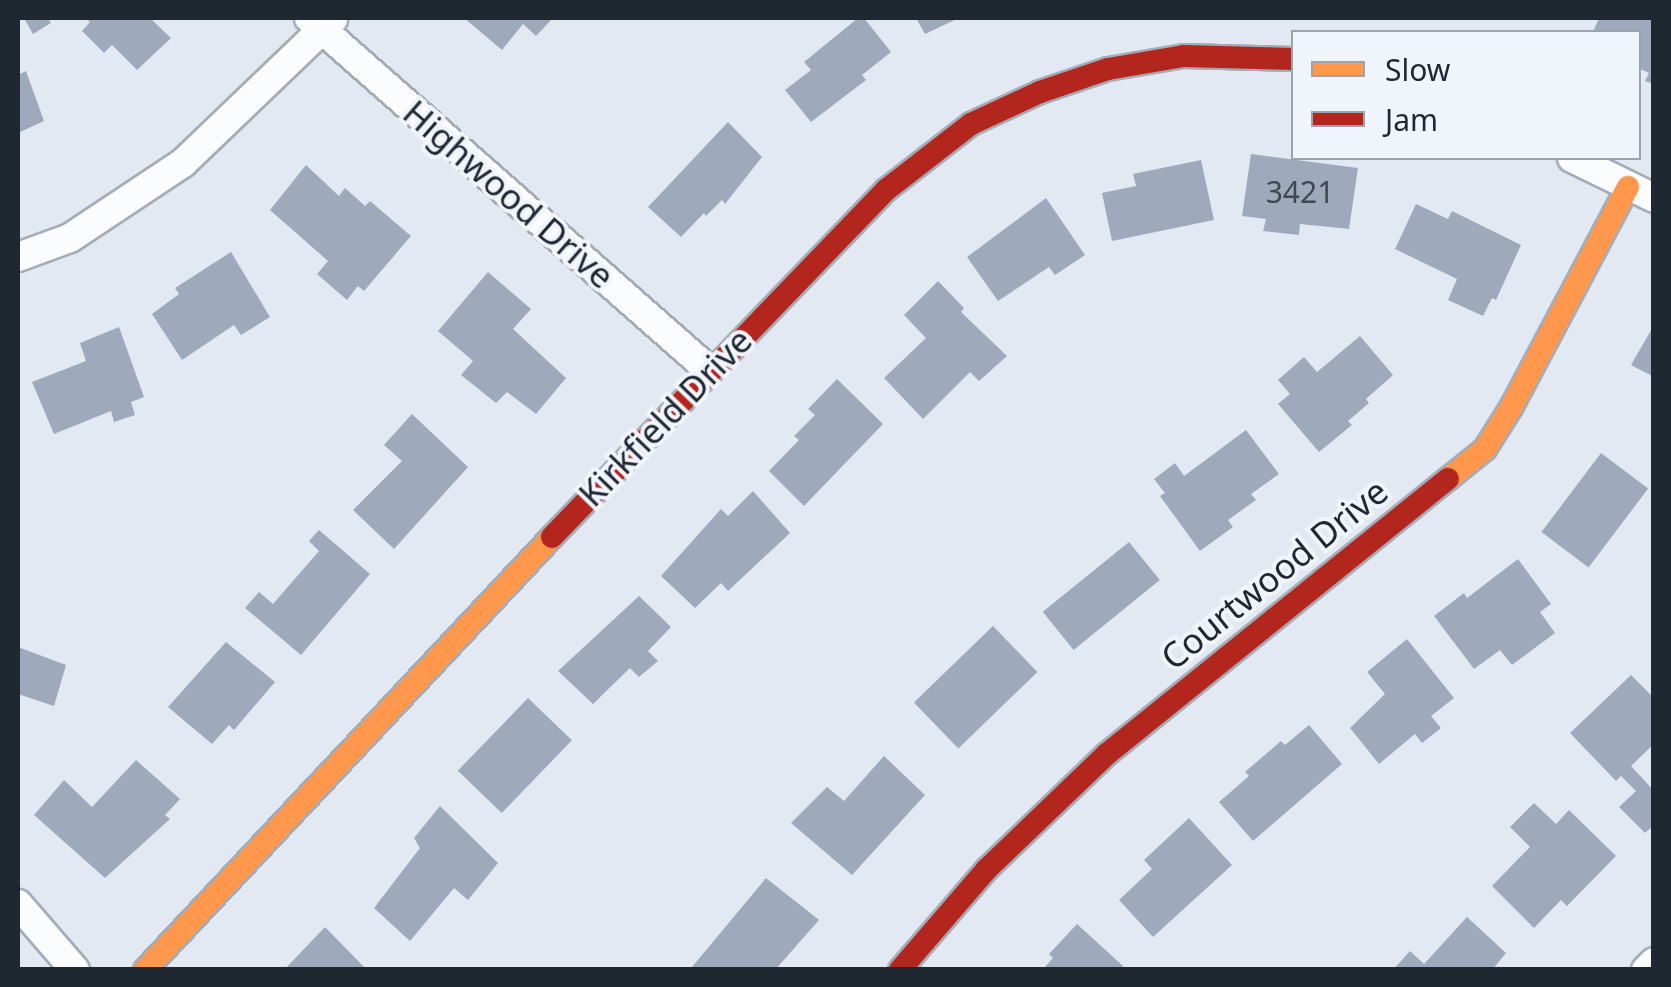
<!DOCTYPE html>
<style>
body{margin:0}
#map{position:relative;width:1671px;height:987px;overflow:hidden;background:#e3e9f3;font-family:"Noto Sans",sans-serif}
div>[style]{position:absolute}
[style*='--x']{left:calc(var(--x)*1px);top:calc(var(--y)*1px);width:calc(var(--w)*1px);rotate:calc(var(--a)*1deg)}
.building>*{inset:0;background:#9eaabb;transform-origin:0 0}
.roads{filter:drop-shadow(2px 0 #a6acb6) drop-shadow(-2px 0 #a6acb6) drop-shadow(0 2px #a6acb6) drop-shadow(0 -2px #a6acb6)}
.street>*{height:28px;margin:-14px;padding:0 14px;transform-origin:14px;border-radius:14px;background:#fbfcfd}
.slow>*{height:22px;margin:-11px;padding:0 11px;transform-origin:11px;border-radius:11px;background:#ff974d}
.jam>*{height:22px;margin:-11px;padding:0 11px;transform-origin:11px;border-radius:11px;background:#b3261e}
span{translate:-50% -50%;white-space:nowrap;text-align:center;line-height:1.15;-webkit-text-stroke:8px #f0f5fb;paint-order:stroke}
.number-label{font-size:30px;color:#3f4854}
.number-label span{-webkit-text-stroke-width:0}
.street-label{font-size:35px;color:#1f2731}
.frame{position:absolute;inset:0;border:20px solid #1f2731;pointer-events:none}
.legend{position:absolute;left:1291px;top:30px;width:350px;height:130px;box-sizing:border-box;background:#f0f5fb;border:2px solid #9ca3aa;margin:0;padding:12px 18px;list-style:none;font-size:30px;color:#1f2731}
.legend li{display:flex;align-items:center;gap:20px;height:50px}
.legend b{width:50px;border:2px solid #9ca3aa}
</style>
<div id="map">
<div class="building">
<i style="clip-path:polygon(24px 18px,48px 18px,51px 23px,33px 34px)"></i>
<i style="clip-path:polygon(85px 18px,150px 18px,171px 38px,137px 70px,112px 45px,104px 53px,82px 31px,90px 22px)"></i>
<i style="clip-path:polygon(464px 18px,553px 18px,536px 36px,523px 24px,502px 50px)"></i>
<i style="clip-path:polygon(858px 18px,864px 18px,891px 52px,862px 75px,866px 80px,811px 122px,785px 90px,811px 70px,804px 62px)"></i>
<i style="clip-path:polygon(916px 18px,959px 18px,925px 34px)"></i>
<i style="clip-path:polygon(1599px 18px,1654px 18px,1654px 84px,1645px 81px,1649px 73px,1638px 68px,1638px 32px,1593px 32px)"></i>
<i style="clip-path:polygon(26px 71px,44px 121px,18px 133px,18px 75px)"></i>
<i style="clip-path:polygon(728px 122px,762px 157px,725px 204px,722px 200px,706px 216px,704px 213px,681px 237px,648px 207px)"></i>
<i style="clip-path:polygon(1251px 154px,1358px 168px,1349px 229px,1300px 224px,1299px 235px,1263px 231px,1266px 219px,1242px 216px)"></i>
<i style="clip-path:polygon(1201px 160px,1214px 220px,1112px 241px,1102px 193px,1136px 186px,1133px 174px)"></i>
<i style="clip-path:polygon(306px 165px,339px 196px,345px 188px,365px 206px,370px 201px,411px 236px,364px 291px,358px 286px,347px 300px,317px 274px,328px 261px,270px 210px)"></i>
<i style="clip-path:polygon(1046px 198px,1085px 255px,1055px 275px,1049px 267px,998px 301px,967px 257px)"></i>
<i style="clip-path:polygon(1416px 204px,1448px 219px,1452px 211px,1521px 245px,1496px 300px,1492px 298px,1483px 316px,1448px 300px,1457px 279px,1395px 249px)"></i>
<i style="clip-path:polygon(231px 252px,270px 317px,241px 335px,234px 325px,182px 360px,152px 314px,179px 294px,175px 288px)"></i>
<i style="clip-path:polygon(488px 272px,531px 309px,513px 329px,566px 378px,536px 414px,507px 392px,496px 403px,461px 375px,473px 361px,438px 331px)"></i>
<i style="clip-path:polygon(938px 281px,964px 308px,961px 312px,1007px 356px,979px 381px,970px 372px,923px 419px,884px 378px,926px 338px,904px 315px)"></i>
<i style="clip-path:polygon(1654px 325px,1654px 377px,1631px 365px)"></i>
<i style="clip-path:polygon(119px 327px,144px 397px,131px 402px,135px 415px,114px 422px,111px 411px,54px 434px,32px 382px,86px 361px,80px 343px)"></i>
<i style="clip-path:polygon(1360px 336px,1393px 375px,1366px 399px,1369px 403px,1348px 421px,1352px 425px,1319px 452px,1278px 404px,1290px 394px,1278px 380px,1304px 357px,1317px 372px)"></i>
<i style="clip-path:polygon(837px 379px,883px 424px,804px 506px,769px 471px,799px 440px,794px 436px,815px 415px,808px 409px)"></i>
<i style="clip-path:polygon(412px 414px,468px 467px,394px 549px,353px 510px,402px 461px,384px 445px)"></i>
<i style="clip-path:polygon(1246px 430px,1279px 474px,1251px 494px,1256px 500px,1228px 520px,1233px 527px,1200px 551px,1160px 496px,1165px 493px,1154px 479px,1175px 463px,1184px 476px)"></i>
<i style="left:1601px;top:453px;width:59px;height:99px;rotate:37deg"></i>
<i style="clip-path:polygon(753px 491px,790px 533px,728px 591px,721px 583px,695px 608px,661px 576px,721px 509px,728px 516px)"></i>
<i style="clip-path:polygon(319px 530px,370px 574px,301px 655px,245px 608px,259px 592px,273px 604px,319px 551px,309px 541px)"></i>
<i style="left:1129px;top:542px;width:49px;height:111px;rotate:51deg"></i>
<i style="clip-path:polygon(1518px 559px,1551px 604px,1540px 612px,1555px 633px,1512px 665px,1500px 650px,1474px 669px,1434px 616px,1464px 593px,1467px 598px)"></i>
<i style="clip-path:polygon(639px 596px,671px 627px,648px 651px,658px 661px,639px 677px,630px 668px,593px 704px,558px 671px)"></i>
<i style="left:993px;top:626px;width:64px;height:110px;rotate:46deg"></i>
<i style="clip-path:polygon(1407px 639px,1454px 698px,1431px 716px,1441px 728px,1422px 743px,1415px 734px,1379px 764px,1350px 728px,1385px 694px,1367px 672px)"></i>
<i style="clip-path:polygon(226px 642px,275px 682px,234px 730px,229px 725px,212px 744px,168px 707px)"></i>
<i style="clip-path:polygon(18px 647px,66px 665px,54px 706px,18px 694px)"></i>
<i style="clip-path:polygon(1631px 675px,1654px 698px,1654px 744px,1631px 766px,1654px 791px,1654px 825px,1645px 833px,1619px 807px,1636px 791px,1621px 776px,1616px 781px,1570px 733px)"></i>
<i style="left:528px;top:698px;width:61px;height:101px;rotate:44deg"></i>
<i style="clip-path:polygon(1309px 725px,1342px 764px,1253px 841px,1219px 802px,1249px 776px,1245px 772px,1281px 741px,1285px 745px)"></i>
<i style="clip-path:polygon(884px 756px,925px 795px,852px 875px,791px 823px,827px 787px,844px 801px)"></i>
<i style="clip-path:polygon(136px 760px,180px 799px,165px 815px,170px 819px,105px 878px,34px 815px,64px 780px,92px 807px)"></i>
<i style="clip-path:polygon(1534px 803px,1556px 824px,1569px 810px,1616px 856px,1567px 906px,1561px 900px,1534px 928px,1492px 886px,1530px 847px,1510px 827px)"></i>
<i style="clip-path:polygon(440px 806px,498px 863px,468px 900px,454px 888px,410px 941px,374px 908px,420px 848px,414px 838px)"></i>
<i style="clip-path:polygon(1189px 818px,1232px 865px,1153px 937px,1119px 900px,1152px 869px,1144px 860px)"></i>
<i style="clip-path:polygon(766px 878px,819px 920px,775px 970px,695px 970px,692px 967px)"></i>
<i style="clip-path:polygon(1467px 917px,1506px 953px,1492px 970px,1393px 970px,1410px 951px,1424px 964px)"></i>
<i style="clip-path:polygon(1077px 924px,1123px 966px,1120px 970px,1042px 970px,1053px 958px,1049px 954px)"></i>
<i style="clip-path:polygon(325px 927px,367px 970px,284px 970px)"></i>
</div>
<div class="roads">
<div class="street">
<i style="--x:309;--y:18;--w:533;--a:41.35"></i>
<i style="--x:1572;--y:158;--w:91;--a:26"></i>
<i style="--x:18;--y:257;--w:55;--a:-20.1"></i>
<i style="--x:70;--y:238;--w:136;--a:-33.6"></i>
<i style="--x:183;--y:163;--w:208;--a:-43.8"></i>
<i style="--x:18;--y:904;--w:87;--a:49.2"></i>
<i style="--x:1646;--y:970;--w:11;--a:-45"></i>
</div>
<div class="slow">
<i style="--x:1448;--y:479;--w:48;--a:-39"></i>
<i style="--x:1485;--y:449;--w:51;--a:-57.9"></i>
<i style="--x:1512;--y:406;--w:248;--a:-62.1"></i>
<i style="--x:145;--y:970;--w:594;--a:-46.77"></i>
</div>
<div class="jam">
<i style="--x:552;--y:537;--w:482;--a:-46.1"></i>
<i style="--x:886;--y:190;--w:108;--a:-37.8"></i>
<i style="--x:971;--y:124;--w:76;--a:-24.9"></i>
<i style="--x:1040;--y:92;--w:72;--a:-18.7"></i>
<i style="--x:1108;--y:69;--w:77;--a:-9.7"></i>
<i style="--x:1184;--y:56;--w:110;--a:1.6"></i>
<i style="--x:900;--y:970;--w:133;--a:-49.3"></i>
<i style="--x:987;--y:869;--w:166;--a:-43.8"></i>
<i style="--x:1107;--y:754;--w:438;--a:-38.9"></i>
</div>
</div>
<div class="number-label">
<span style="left:1300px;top:192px">3421</span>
</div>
<div class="street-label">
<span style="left:509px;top:194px;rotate:41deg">Highwood Drive</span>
<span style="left:665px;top:417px;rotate:-46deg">Kirkfield Drive</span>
<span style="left:1274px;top:574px;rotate:-39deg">Courtwood Drive</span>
</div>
<div class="frame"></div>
<ul class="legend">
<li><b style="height:12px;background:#ff974d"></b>Slow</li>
<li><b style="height:12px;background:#b3261e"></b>Jam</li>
</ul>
</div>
